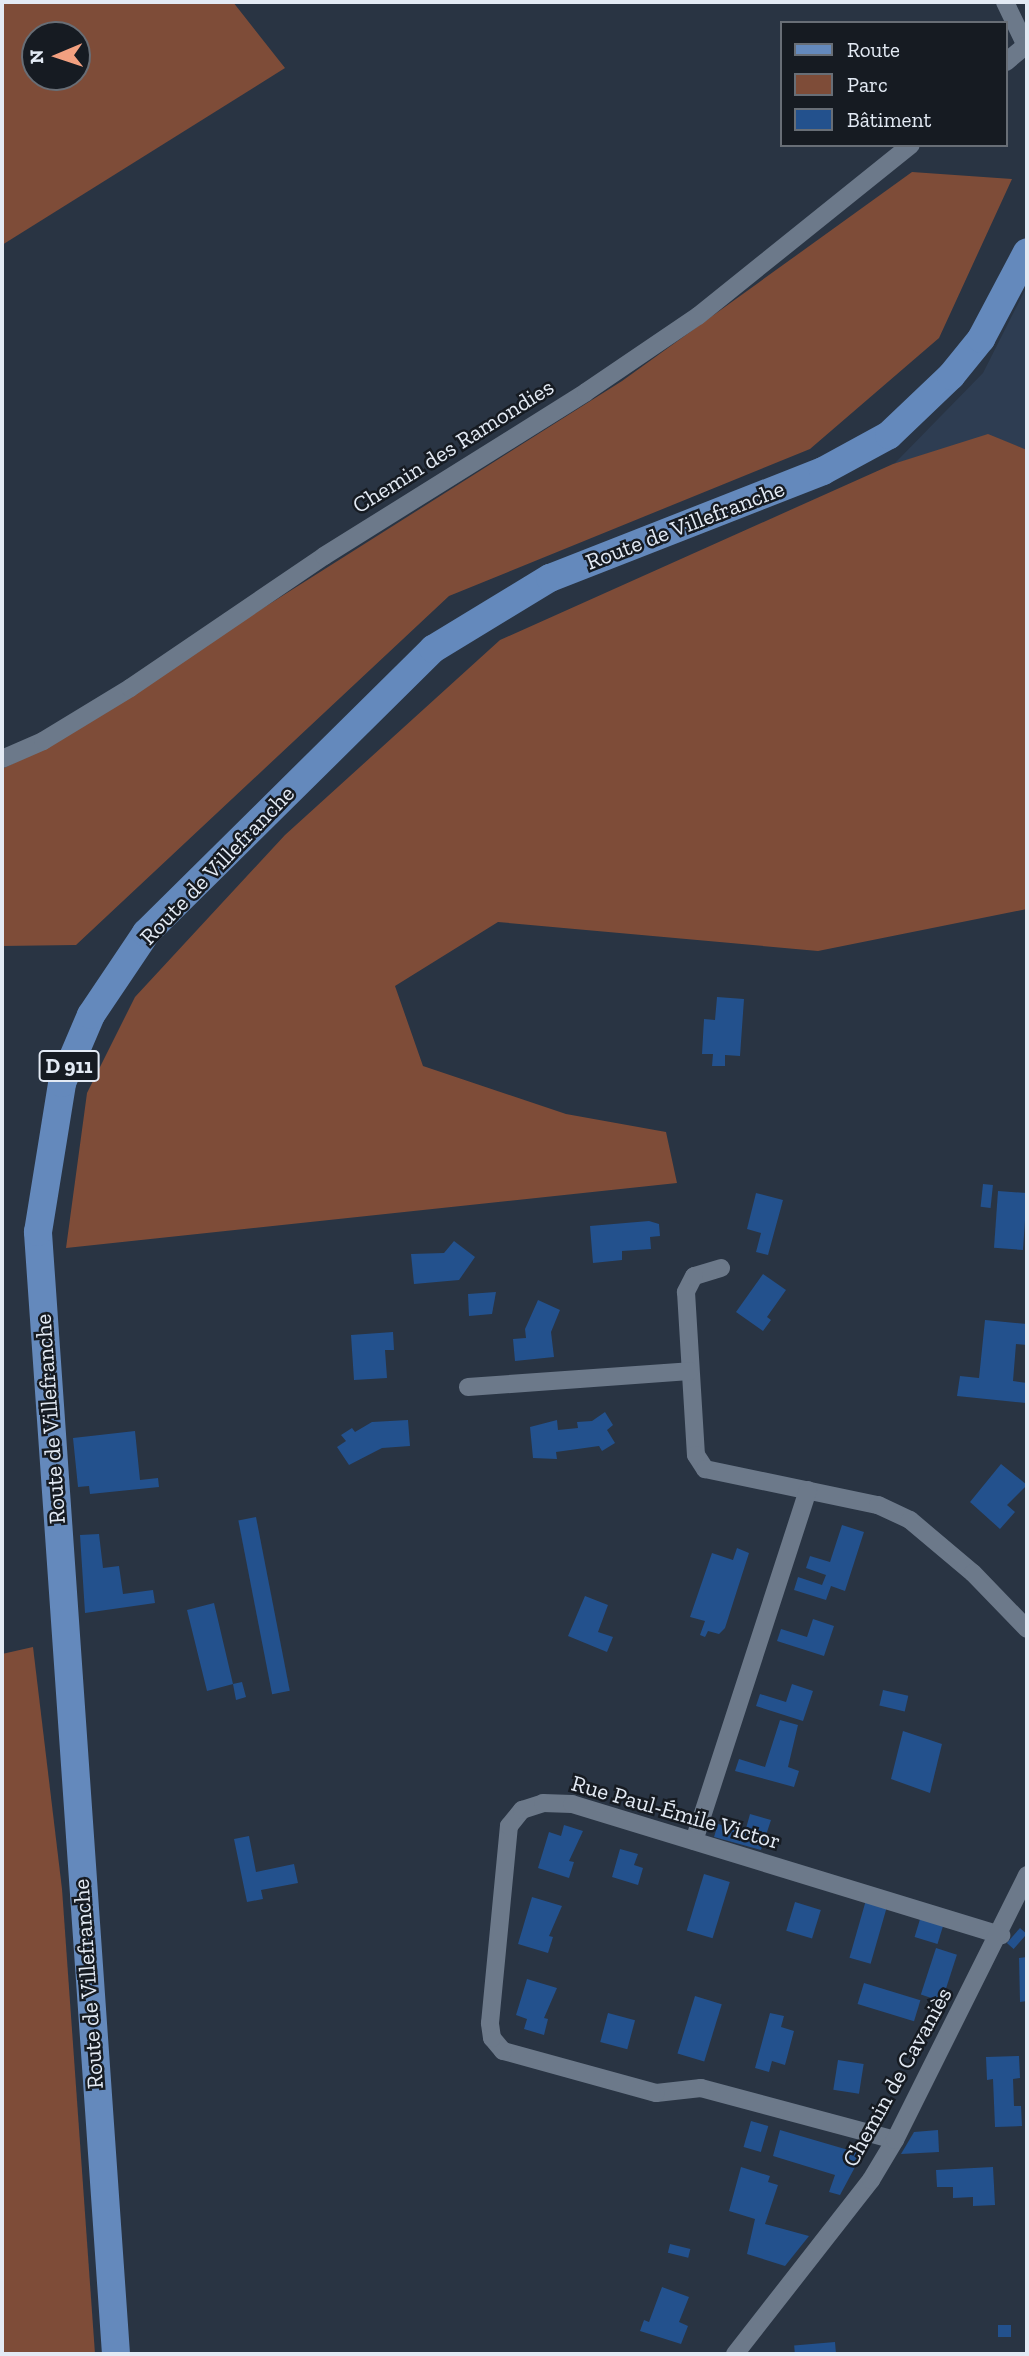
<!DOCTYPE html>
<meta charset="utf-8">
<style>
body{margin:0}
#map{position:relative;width:1029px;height:2356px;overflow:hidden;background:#293443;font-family:"Zilla Slab",serif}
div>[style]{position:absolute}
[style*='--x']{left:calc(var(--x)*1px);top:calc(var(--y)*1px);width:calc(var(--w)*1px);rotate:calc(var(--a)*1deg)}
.built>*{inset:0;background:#2e3d52}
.green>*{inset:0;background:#7e4c38}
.building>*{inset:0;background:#23518d;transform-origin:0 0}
.minor>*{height:18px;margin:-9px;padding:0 9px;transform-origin:9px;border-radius:9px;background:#6c798a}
.primary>*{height:28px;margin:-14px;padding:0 14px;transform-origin:14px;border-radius:14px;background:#6489bc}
span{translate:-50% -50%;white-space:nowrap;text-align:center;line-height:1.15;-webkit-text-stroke:5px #161b22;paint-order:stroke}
.shield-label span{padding:2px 5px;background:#161b22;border:2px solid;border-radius:5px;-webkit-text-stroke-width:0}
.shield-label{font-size:21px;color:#e3eaf4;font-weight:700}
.street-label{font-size:23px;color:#e3eaf4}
.frame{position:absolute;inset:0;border:4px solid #e3eaf4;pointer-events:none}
.legend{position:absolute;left:780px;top:21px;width:228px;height:126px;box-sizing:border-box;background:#161b22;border:2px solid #686e76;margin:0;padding:9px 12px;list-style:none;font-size:21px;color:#e3eaf4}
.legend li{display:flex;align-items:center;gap:14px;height:35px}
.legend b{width:35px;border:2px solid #686e76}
.north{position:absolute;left:21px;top:21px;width:70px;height:70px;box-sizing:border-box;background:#161b22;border:2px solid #686e76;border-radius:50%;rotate:268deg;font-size:19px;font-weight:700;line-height:28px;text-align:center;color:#e3eaf4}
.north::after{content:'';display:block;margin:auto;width:24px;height:32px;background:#f2a080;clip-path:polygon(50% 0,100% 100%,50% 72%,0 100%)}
</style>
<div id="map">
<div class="built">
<i style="clip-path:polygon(1027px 286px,1027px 450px,988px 435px,894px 464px,983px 373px)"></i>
</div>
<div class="green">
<i style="clip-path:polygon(evenodd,2px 2px,233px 2px,285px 68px,2px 245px,2px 2px,35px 35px,77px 35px,77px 77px,35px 77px,35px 35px)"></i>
<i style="clip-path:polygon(912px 172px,1012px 179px,939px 338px,810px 449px,449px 596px,76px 945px,2px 946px,2px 769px,34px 753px,622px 381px)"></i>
<i style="clip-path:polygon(988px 434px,1027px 450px,1027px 909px,818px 951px,498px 922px,395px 986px,423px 1066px,566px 1114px,666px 1132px,677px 1183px,66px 1248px,87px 1093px,135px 997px,285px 835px,500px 640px,893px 464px)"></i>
<i style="clip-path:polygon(33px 1647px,62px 1889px,95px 2354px,2px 2354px,2px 1654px)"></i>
</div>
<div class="building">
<i style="clip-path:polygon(717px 997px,744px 999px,740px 1056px,725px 1055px,725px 1066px,712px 1066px,713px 1054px,702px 1054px,704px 1019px,715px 1020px)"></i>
<i style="left:983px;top:1184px;width:10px;height:23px;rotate:6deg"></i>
<i style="left:998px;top:1191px;width:29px;height:57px;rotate:4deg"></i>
<i style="clip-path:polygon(756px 1193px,783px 1200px,768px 1255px,756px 1252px,761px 1233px,747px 1229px)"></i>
<i style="clip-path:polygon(649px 1221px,659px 1224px,660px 1236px,650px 1237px,651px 1249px,622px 1251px,622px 1260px,593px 1263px,590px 1226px)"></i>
<i style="clip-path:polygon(454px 1241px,475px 1257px,459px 1280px,414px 1284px,411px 1254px,444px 1253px)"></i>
<i style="clip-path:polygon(763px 1274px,786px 1290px,767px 1317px,771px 1320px,763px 1331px,736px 1312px)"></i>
<i style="clip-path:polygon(496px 1292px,492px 1314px,469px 1316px,468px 1294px)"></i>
<i style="clip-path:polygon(538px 1300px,560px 1310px,551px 1332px,554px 1357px,515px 1361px,513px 1339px,526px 1338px,525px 1329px)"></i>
<i style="clip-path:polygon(985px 1320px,1027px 1324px,1027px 1345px,1016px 1344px,1013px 1381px,1027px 1383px,1026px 1403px,957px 1396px,960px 1376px,979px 1378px)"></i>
<i style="clip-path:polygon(393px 1332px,394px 1350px,385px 1350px,387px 1378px,354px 1380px,351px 1335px)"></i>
<i style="clip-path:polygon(605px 1412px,613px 1425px,607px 1430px,615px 1443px,602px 1451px,599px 1446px,556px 1452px,557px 1459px,533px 1458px,530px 1427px,557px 1420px,558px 1430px,578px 1428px,577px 1422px,592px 1421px)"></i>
<i style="clip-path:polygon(408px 1420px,410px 1446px,382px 1448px,349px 1465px,337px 1447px,346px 1441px,341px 1435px,352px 1428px,355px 1432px,372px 1422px)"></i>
<i style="clip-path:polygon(135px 1431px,140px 1480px,158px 1478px,159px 1487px,90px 1494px,89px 1486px,78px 1487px,73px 1438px)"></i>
<i style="clip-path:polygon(1001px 1464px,1027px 1485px,1007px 1505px,1015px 1512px,1000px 1529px,970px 1502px)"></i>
<i style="left:256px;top:1517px;width:177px;height:18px;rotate:79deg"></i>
<i style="clip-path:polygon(842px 1525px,864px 1532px,845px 1591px,831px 1586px,826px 1600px,794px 1590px,798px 1577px,822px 1585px,826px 1575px,806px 1568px,810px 1556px,830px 1562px)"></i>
<i style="clip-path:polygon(99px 1534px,103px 1568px,119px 1566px,123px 1594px,153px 1590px,155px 1603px,85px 1613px,80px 1535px)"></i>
<i style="clip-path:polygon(737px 1548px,749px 1553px,725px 1628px,719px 1634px,708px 1631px,705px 1637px,700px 1635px,705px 1621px,690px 1617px,712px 1553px,733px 1560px)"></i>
<i style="clip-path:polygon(585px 1596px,608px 1605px,598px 1632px,613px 1637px,607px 1652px,568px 1636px)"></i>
<i style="clip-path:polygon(214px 1603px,233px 1684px,242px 1682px,246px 1697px,236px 1700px,233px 1684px,207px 1691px,187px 1610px)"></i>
<i style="clip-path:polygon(813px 1619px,834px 1626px,824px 1656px,777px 1641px,781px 1629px,807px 1637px)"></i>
<i style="clip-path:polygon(792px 1684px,813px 1691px,803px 1721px,756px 1706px,760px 1694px,786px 1702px)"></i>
<i style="left:883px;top:1690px;width:26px;height:16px;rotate:13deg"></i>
<i style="clip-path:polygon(780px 1720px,798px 1725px,788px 1767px,799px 1771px,794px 1787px,735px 1771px,739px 1759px,765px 1767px)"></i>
<i style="clip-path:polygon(903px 1731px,942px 1744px,930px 1793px,891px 1779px)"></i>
<i style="clip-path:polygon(750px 1814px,771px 1820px,761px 1850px,714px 1837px,718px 1824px,745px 1832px)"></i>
<i style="clip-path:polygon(564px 1825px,583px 1831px,569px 1861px,574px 1862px,569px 1878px,538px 1868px,549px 1832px,561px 1836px)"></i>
<i style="clip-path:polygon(249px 1836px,256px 1872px,294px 1864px,298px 1883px,261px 1890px,263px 1899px,247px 1902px,234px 1839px)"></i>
<i style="clip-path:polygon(620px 1849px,638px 1854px,634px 1865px,643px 1868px,638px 1885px,612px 1877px)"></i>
<i style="left:704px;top:1874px;width:27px;height:59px;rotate:17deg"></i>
<i style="clip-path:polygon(532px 1897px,562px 1906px,549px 1936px,553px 1937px,548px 1953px,518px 1944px)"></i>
<i style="left:866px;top:1900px;width:22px;height:60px;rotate:16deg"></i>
<i style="left:795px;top:1902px;width:27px;height:30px;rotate:17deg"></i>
<i style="left:921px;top:1916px;width:24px;height:22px;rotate:17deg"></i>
<i style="left:1020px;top:1928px;width:9px;height:20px;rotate:41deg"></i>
<i style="left:936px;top:1948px;width:22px;height:49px;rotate:18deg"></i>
<i style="clip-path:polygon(1027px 1957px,1027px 2001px,1020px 2002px,1019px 1958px)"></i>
<i style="clip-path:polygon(527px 1979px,557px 1988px,544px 2018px,548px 2019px,544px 2035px,524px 2029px,527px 2019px,516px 2015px)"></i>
<i style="left:864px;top:1983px;width:59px;height:22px;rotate:17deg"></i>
<i style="left:695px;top:1996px;width:28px;height:60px;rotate:17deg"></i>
<i style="left:608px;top:2013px;width:28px;height:30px;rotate:15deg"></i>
<i style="clip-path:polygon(770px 2013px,784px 2016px,781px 2027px,794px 2031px,785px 2065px,772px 2061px,769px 2072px,755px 2068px)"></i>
<i style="clip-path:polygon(1019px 2056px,1020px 2078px,1013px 2079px,1014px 2106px,1021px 2106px,1022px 2126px,995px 2127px,993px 2079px,987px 2080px,986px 2057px)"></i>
<i style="left:838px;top:2060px;width:26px;height:30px;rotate:9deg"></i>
<i style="left:751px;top:2121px;width:18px;height:27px;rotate:16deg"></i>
<i style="clip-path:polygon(780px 2130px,862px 2154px,840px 2195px,829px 2192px,835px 2175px,773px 2156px)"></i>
<i style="clip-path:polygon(938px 2130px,939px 2152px,901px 2154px,914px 2132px)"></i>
<i style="clip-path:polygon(741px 2167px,770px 2176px,768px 2182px,778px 2185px,765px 2224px,809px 2236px,785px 2266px,747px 2254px,755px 2219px,729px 2211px)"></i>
<i style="clip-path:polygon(993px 2167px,995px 2205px,973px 2206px,973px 2197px,953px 2198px,953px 2187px,937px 2187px,936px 2170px)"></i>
<i style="left:670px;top:2244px;width:21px;height:9px;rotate:14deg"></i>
<i style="clip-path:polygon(662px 2287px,689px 2297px,679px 2322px,688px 2326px,681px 2344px,640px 2331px,644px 2320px,649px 2322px)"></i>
<i style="left:1011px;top:2325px;width:12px;height:13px;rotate:90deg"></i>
<i style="left:835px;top:2342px;width:12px;height:41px;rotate:85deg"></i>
</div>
<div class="minor">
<i style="--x:1005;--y:2;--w:51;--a:64.4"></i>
<i style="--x:1006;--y:62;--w:25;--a:-40"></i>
<i style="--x:2;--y:759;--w:45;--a:-23.7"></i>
<i style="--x:43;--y:741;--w:102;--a:-31.3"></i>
<i style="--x:130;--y:688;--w:235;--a:-34.2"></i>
<i style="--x:324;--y:556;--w:309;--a:-32"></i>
<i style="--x:586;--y:392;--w:135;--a:-34.2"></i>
<i style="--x:698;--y:316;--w:273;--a:-38.8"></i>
<i style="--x:721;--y:1268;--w:28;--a:163"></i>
<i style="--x:694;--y:1276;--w:18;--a:117"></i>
<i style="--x:686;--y:1292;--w:163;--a:86.5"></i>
<i style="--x:696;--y:1455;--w:17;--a:57"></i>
<i style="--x:705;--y:1469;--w:177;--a:11.8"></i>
<i style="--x:878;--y:1505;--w:35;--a:25"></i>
<i style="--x:910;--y:1520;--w:82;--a:40.1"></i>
<i style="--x:973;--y:1573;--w:78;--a:46"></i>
<i style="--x:468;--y:1387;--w:222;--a:-4.1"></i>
<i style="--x:694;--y:1841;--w:369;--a:-72"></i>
<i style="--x:895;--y:2140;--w:201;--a:-165"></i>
<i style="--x:701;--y:2088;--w:45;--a:173.7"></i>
<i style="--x:656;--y:2093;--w:159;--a:-164.6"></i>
<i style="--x:503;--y:2051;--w:17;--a:-130"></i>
<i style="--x:492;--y:2038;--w:15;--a:-98"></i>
<i style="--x:490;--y:2023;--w:198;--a:-84.5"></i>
<i style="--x:509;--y:1826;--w:21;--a:-51"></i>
<i style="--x:522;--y:1810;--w:22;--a:-18"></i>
<i style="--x:543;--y:1803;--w:29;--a:2"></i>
<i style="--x:572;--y:1804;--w:449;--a:17"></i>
<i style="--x:735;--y:2354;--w:221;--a:-52"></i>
<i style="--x:871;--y:2180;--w:47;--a:-59"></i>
<i style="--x:895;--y:2140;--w:296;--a:-63.5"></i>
</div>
<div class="primary">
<i style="--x:116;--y:2354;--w:1125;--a:-93.98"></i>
<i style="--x:38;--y:1232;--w:151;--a:-80.8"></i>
<i style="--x:62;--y:1083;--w:74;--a:-66.9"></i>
<i style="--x:91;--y:1015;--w:99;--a:-56.1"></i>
<i style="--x:146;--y:933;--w:404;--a:-44.7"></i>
<i style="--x:433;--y:649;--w:137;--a:-31.3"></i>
<i style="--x:550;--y:578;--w:293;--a:-21.4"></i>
<i style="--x:823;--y:471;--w:75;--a:-28.6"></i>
<i style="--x:889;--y:435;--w:86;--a:-43.6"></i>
<i style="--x:951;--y:376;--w:48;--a:-51"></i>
<i style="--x:981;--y:339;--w:98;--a:-62.1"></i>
</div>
<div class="shield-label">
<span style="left:69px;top:1066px">D 911</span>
</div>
<div class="street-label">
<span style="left:453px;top:446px;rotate:-32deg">Chemin des Ramondies</span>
<span style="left:685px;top:525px;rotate:-21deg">Route de Villefranche</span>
<span style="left:217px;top:865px;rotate:-46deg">Route de Villefranche</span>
<span style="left:50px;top:1419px;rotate:-94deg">Route de Villefranche</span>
<span style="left:676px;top:1812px;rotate:16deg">Rue Paul-Émile Victor</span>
<span style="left:88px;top:1984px;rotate:-94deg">Route de Villefranche</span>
<span style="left:897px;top:2077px;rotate:-61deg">Chemin de Cavaniès</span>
</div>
<div class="frame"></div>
<ul class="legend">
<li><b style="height:9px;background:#6489bc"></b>Route</li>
<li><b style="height:19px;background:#7e4c38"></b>Parc</li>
<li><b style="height:19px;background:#23518d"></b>Bâtiment</li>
</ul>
<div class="north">N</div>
</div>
